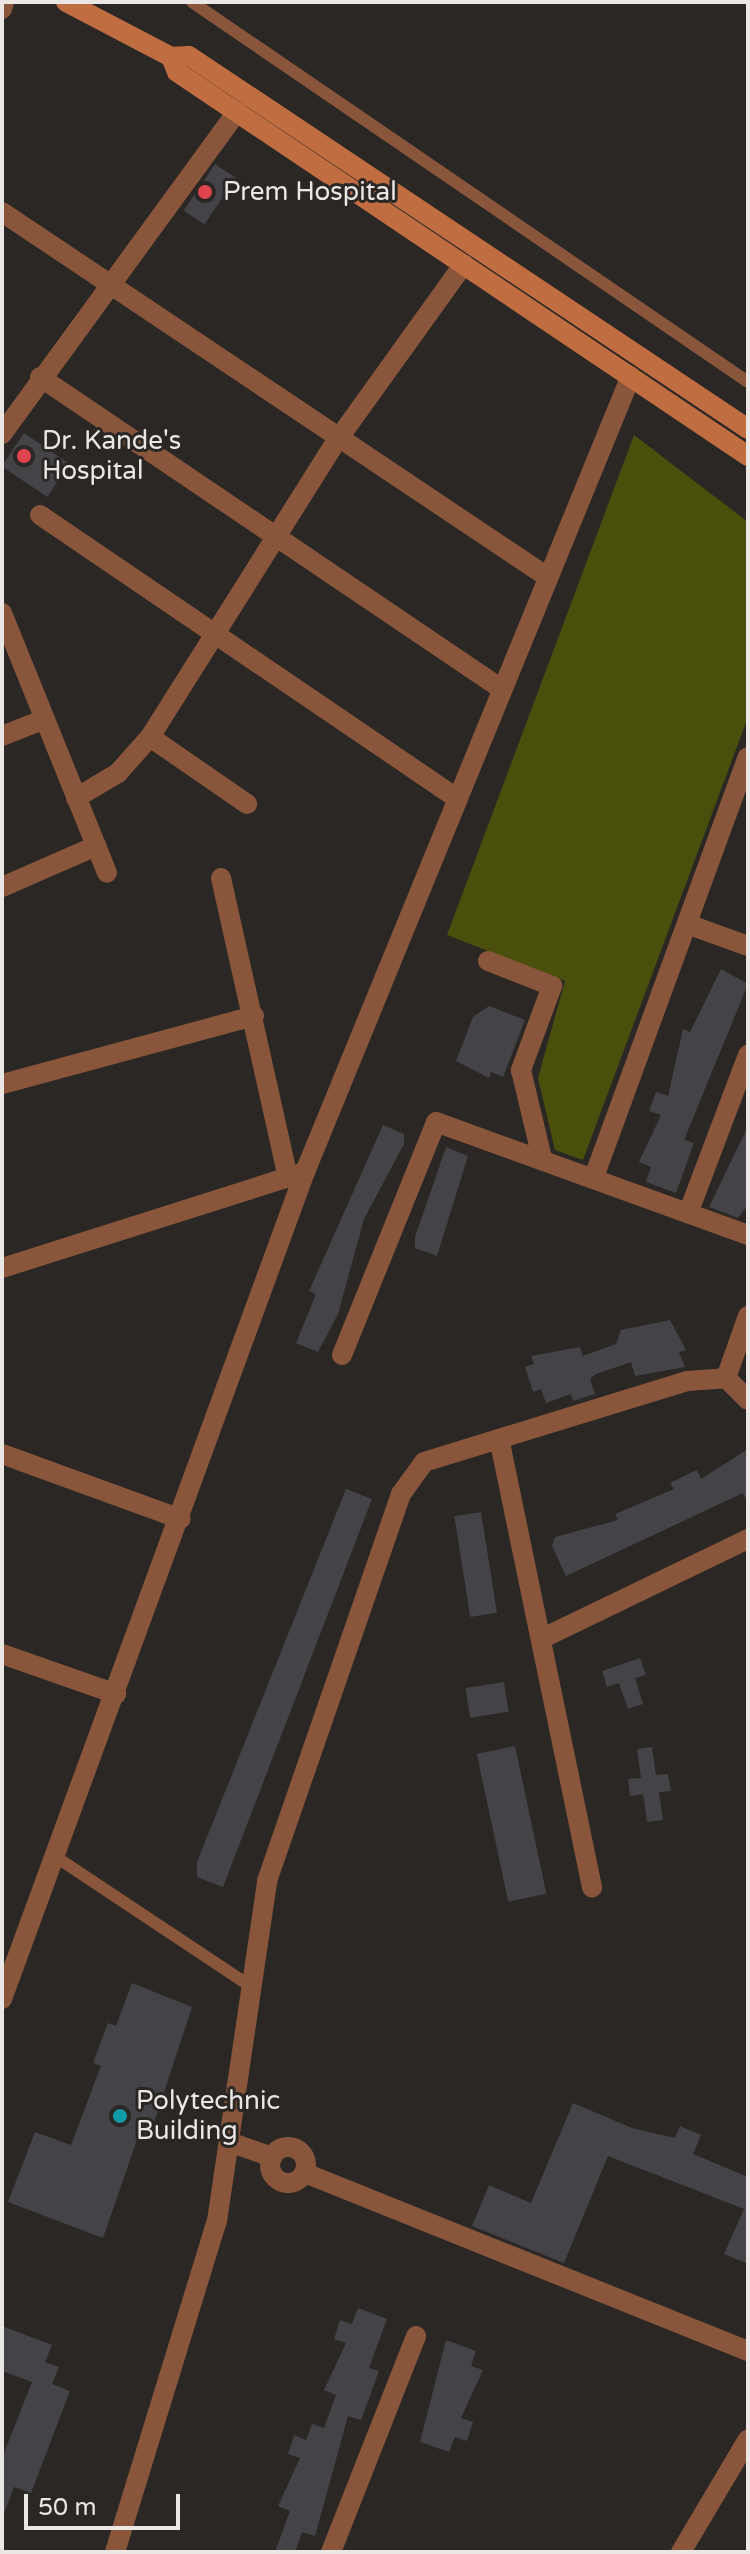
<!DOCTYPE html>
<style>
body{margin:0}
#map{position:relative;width:750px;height:2554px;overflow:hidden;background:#2b2725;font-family:"Varela Round",sans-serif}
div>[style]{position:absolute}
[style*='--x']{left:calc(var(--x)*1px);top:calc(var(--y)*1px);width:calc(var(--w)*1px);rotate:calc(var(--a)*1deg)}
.green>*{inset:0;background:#4a500b}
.building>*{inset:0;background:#444347;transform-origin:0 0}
.lane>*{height:12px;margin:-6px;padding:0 6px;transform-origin:6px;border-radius:6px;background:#89563b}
.street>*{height:20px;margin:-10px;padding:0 10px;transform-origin:10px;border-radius:10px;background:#89563b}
.street>.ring{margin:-10px;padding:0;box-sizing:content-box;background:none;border:20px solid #89563b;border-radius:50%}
.secondary>*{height:20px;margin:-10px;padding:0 10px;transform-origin:10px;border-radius:10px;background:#c06d41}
.dots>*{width:22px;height:22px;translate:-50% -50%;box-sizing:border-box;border:4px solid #2b2725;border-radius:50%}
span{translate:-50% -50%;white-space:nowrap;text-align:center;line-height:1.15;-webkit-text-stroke:6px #2b2725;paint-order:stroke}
.poi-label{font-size:26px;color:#eae7e5}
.left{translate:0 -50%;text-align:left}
.frame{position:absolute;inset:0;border:4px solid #eae7e5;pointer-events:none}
.scale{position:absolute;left:24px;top:2494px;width:156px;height:36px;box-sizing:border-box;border:4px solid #eae7e5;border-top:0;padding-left:10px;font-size:24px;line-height:28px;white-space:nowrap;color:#eae7e5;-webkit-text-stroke:6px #2b2725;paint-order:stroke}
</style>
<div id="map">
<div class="green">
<i style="clip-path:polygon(634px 435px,748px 522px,748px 717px,583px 1160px,555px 1150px,538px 1078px,565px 981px,447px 935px)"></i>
</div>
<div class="building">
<i style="left:215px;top:164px;width:25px;height:56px;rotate:34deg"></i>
<i style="left:24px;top:433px;width:55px;height:40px;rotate:34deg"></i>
<i style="clip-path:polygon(721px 969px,748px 984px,684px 1140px,694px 1143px,676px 1193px,646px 1182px,651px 1167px,639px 1162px,661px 1115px,649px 1111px,656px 1092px,668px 1096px,683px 1029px,690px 1032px)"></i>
<i style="clip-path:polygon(489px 1006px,525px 1020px,503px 1077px,491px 1072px,489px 1078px,456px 1061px,473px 1017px)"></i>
<i style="clip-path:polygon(383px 1125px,404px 1134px,404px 1144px,364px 1219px,338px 1314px,318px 1352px,296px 1343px,316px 1294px,309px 1291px)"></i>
<i style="clip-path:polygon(748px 1126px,748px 1205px,738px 1218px,709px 1207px)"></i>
<i style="clip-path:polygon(446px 1147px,468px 1156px,437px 1256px,415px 1248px,415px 1237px)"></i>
<i style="clip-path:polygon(670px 1320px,686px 1350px,679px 1352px,685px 1367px,635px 1376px,631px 1362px,596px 1374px,590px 1379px,595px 1394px,573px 1401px,571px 1394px,546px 1403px,541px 1389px,533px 1392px,525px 1367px,534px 1364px,531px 1356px,580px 1347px,583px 1356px,616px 1344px,621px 1330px)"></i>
<i style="clip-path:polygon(748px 1449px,748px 1504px,743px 1493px,566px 1576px,552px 1546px,555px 1537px,618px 1520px,615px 1514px,674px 1489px,670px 1483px,697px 1470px,701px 1479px)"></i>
<i style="clip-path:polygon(346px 1489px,372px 1499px,223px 1887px,197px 1877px,197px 1862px)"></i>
<i style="left:481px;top:1512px;width:102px;height:27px;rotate:81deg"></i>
<i style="clip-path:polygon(640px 1658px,646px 1675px,635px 1678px,643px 1704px,628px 1709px,619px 1683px,607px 1687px,602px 1671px)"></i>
<i style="left:504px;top:1682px;width:30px;height:39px;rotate:81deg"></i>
<i style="left:515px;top:1746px;width:151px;height:39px;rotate:78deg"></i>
<i style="clip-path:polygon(652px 1747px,656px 1775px,668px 1774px,671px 1791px,659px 1792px,663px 1820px,647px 1822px,643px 1794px,630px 1796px,628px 1779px,641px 1778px,637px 1749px)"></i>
<i style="clip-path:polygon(132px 1983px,192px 2007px,148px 2141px,138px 2137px,103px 2238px,8px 2202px,35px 2132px,71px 2145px,101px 2066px,93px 2063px,108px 2023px,116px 2026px)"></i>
<i style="clip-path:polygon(573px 2103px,632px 2128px,675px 2138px,680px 2126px,701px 2135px,693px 2154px,748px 2177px,748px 2264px,724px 2254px,744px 2209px,608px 2156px,564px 2263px,472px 2226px,489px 2185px,531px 2203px)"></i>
<i style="clip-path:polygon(358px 2308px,387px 2319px,369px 2368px,379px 2371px,361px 2420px,348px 2416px,315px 2536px,302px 2532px,295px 2552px,275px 2552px,290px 2511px,278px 2506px,300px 2458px,288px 2454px,294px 2435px,306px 2440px,312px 2424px,324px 2428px,336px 2395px,324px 2390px,346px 2343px,334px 2339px,340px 2320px,352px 2324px)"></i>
<i style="clip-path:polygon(2px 2326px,52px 2345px,45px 2362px,59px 2367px,52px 2384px,70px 2391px,31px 2493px,14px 2487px,3px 2516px,2px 2458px,32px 2382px,2px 2371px)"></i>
<i style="clip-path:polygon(446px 2340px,476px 2351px,471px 2366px,483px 2370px,461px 2418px,473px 2422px,467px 2441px,455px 2437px,449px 2452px,420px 2442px)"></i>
</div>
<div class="lane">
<i style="--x:192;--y:2;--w:673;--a:34.35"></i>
<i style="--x:56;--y:1857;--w:229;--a:33.6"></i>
</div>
<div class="street">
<i style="--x:2;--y:9;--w:7;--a:-74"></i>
<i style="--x:2;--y:212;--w:655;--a:33.79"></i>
<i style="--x:40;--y:377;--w:555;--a:34.06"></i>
<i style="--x:2;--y:434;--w:399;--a:-53.9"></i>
<i style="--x:40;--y:515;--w:502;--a:34.2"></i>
<i style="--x:2;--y:613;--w:280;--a:68"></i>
<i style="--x:2;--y:736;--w:46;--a:-21.6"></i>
<i style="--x:150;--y:737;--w:118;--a:34.6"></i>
<i style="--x:76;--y:798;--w:49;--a:-30.8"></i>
<i style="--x:118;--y:773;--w:48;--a:-48.4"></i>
<i style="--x:150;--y:737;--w:349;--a:-57.8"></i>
<i style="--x:336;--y:442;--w:219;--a:-54.3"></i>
<i style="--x:221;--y:878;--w:307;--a:77.4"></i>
<i style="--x:2;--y:887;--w:103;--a:-23.6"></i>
<i style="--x:687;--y:924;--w:65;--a:19.8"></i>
<i style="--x:488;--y:961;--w:69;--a:21.3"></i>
<i style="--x:552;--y:986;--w:90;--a:110.3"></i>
<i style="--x:521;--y:1070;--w:90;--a:76.6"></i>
<i style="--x:2;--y:1084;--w:261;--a:-15.1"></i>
<i style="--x:594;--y:1177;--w:447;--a:-69.9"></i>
<i style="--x:689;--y:1211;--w:167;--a:-69.3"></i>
<i style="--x:2;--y:1268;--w:318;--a:-17.6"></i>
<i style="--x:342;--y:1355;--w:251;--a:-68"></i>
<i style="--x:436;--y:1122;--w:332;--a:19.9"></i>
<i style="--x:726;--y:1378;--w:66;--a:-70.5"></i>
<i style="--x:500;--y:1443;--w:454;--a:78.3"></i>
<i style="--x:2;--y:1454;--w:190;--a:20"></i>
<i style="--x:541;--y:1639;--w:230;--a:-25.8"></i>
<i style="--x:2;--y:1654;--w:121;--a:19.3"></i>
<i style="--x:2;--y:1999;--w:881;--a:-69.88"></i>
<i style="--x:305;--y:1172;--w:860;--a:-67.73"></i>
<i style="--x:229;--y:2142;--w:46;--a:19.2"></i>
<i class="ring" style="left:270px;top:2147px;width:16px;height:16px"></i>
<i style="--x:305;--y:2173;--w:477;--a:21.9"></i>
<i style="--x:115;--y:2552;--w:346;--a:-72.9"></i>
<i style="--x:217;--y:2221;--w:344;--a:-81.6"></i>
<i style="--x:267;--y:1881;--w:410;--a:-70.9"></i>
<i style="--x:401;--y:1494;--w:39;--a:-54"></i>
<i style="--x:424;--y:1462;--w:275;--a:-17.1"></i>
<i style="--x:687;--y:1381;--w:39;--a:-4"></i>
<i style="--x:726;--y:1378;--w:31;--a:45"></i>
<i style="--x:331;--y:2552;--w:232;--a:-68.5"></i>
<i style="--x:681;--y:2552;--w:131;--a:-59.3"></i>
</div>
<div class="secondary">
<i style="--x:66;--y:2;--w:119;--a:27.6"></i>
<i style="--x:171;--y:57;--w:18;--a:-3"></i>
<i style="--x:189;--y:56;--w:672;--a:33.71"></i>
<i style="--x:171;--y:57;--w:16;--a:68"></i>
<i style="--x:177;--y:72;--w:688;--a:33.92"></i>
</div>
<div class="dots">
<i style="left:205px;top:192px;background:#e0444e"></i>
<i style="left:24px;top:456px;background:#e0444e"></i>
<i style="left:120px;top:2116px;background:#0f9aa8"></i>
</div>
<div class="poi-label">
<span class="left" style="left:223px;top:192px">Prem Hospital</span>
<span class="left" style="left:42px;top:456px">Dr. Kande's<br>Hospital</span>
<span class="left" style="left:136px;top:2116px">Polytechnic<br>Building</span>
</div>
<div class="frame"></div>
<div class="scale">50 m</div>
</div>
